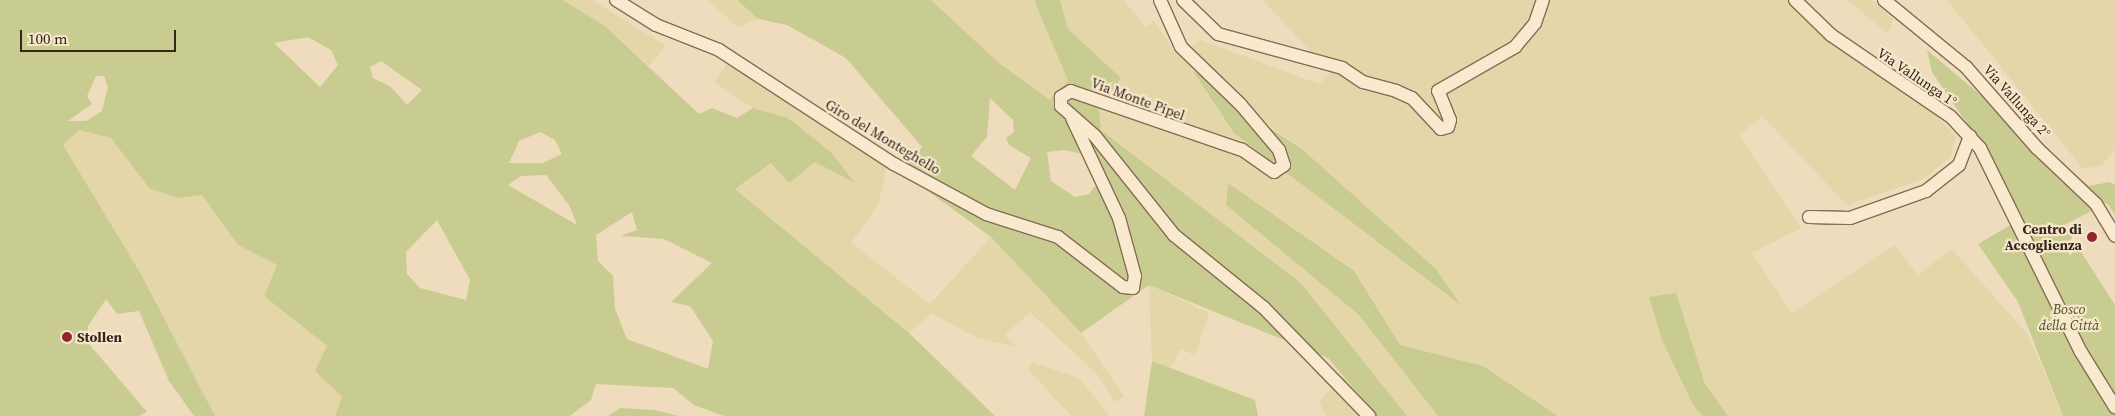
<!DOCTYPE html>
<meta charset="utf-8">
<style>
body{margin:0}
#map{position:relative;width:2115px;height:416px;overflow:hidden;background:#eedcbc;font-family:"Source Serif 4",serif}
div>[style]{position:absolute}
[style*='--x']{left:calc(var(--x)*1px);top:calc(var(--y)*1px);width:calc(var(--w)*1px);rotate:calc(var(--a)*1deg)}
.farmland>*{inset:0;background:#e4d6a9}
.green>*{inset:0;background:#c9cc90}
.roads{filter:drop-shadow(1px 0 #866c55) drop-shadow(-1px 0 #866c55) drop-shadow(0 1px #866c55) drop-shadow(0 -1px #866c55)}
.street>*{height:12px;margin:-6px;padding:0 6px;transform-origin:6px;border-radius:6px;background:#f9eacf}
.dots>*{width:14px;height:14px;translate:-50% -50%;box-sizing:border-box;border:2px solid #f6e7cc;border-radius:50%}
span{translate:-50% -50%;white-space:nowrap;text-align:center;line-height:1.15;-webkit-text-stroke:4.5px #f6e7cc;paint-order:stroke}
.street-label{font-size:14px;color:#35251b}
.poi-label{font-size:14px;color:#35251b;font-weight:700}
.right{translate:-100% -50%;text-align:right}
.left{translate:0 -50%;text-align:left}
.park-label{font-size:14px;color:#495221;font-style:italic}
.scale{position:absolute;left:20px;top:30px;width:156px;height:22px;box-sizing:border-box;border:2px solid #35251b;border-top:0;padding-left:6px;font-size:15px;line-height:18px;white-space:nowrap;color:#35251b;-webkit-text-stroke:4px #f6e7cc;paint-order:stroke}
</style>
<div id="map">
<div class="farmland">
<i style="clip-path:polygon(563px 0,592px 0,666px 46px,649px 66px,605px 26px)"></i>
<i style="clip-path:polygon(707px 0,736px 0,758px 19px,738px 27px)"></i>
<i style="clip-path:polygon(931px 0,1034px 0,1068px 81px,1050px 100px,999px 63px)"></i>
<i style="clip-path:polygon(evenodd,1060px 0,1124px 0,1146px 28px,1154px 20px,1178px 57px,1201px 40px,1319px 84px,1330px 73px,1263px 0,1788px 0,1831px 43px,1934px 113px,1956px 137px,1950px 158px,1923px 179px,1847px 205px,1762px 116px,1739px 135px,1801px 228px,1752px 253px,1792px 313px,1894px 245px,1918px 275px,1952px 249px,2028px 335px,2063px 416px,1728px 416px,1705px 384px,1675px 293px,1693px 405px,1703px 416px,1558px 416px,1483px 366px,1400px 345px,1367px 292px,1322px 282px,1358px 314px,1438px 416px,1407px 416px,1301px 283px,1101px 130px,1099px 109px,1121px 78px,1068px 29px,1060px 0,1194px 71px,1302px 149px,1436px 269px,1460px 304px,1234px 133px,1194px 71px)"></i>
<i style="clip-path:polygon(1848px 0,1872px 0,1893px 19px,1888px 34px)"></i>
<i style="clip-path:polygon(1947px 0,2115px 0,2115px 149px,2102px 165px,2083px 169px)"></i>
<i style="clip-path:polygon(728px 63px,887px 166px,878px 205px,851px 243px,930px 304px,991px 237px,1081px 333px,1124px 396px,1115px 402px,1097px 374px,1030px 312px,1005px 335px,1017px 347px,977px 338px,932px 313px,909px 333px,735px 189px,771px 163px,815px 162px,854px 182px,831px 152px,788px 118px,753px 108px,714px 82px)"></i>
<i style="clip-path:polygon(79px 130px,111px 138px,177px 198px,202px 195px,238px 245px,278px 265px,264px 296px,327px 346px,342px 398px,335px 416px,215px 416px,141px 274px,63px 145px)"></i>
<i style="clip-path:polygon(1149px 285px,1209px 313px,1195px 355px,1180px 349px,1171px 368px,1152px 361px)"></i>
<i style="clip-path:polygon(1032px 362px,1079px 378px,1110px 416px,1071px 416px,1028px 369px)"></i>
<i style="clip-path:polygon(1343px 376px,1377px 416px,1327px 416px,1319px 402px)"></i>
</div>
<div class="green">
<i style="clip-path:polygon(evenodd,0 0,563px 0,605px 26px,699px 114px,712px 108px,737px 118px,753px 108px,788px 118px,831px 152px,855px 183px,815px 162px,789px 183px,771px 163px,735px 189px,909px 333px,995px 416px,724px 416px,694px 405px,673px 388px,596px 384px,591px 400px,570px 416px,335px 416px,342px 397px,315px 371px,327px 346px,264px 296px,277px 265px,238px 245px,202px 195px,177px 198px,149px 188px,111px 138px,79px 130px,63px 145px,141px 274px,215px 416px,194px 416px,169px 381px,139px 311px,117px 314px,106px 299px,88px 326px,89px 344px,147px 412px,139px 416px,0 416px,0 0,308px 37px,331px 50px,338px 65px,320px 87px,274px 43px,308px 37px,0 0,381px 61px,422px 90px,407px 105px,391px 87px,373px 78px,370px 67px,381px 61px,0 0,96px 76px,104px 76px,108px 87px,102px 111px,86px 121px,68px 121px,92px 104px,87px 96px,96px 76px,0 0,540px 132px,555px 140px,562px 154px,543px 163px,509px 163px,519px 141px,540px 132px,0 0,546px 175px,569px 205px,577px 225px,508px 185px,521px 176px,546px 175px,0 0,632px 212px,637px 230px,621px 236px,664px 239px,712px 263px,671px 302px,690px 306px,713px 341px,708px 369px,627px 339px,615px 309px,613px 276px,598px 261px,596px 235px,632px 212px,0 0,437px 220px,470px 280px,466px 300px,420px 288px,407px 274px,406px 252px,437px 220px)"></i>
<i style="clip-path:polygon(evenodd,737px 0,931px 0,999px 63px,1050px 100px,1068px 81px,1034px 0,1060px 0,1068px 29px,1121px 78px,1099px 109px,1101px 130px,1301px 283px,1407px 416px,1377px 416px,1328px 358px,1149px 285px,1081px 333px,991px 237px,902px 172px,922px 147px,846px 58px,787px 25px,758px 19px,737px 0,990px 98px,1013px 120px,1014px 132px,1006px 138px,1009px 145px,1031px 158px,1015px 190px,971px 156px,987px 137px,990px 98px,737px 0,1064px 150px,1083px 154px,1097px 184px,1089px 194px,1075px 197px,1051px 181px,1047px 152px,1064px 150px)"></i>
<i style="clip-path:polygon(1927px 50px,2089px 186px,2110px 182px,2115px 185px,2115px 215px,2107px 203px,2064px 225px,2115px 305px,2115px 416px,2063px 416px,2018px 302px,1978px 244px,2021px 219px,1982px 146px,1932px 72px)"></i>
<i style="clip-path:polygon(1193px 71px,1215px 82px,1235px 105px,1302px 149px,1436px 269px,1461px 305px,1234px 133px)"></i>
<i style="clip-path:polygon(1228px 183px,1354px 271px,1400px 345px,1483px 366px,1558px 416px,1438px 416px,1358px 314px,1226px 205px)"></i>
<i style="clip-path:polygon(1676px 293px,1705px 384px,1728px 416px,1703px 416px,1693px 405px,1662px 340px,1649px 297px)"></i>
<i style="clip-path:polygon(1152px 361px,1255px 400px,1258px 416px,1144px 416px)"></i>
<i style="clip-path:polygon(620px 408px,655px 410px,678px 416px,608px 416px)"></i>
</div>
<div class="roads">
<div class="street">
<i style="--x:616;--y:0;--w:47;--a:32"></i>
<i style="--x:656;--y:25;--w:68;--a:21.6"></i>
<i style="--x:719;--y:50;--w:209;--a:33.1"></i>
<i style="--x:894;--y:164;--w:105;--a:28.5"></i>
<i style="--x:986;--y:214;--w:76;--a:17.7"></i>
<i style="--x:1058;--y:237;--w:82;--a:37.6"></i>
<i style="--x:1123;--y:287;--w:10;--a:6"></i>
<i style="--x:1133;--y:288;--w:12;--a:-81"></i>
<i style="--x:1135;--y:276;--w:60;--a:-105.4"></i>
<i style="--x:1119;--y:218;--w:110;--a:-115.2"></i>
<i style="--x:1160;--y:0;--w:51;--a:65.9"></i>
<i style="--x:1181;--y:47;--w:83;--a:44"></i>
<i style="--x:1241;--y:105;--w:59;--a:49.8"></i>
<i style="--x:1279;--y:150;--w:16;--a:72"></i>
<i style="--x:1284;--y:165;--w:12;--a:145"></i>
<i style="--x:1274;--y:172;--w:39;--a:-145"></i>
<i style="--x:1242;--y:150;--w:181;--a:-161"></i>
<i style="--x:1071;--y:91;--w:12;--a:149"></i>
<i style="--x:1061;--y:97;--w:9;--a:90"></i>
<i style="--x:1061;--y:106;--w:45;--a:41.4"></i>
<i style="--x:1095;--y:136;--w:127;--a:51.4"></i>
<i style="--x:1174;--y:235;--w:116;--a:39"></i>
<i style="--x:1264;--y:308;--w:151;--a:45.8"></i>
<i style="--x:1183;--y:0;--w:49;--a:44.2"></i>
<i style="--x:1218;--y:34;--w:129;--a:15.3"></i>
<i style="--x:1342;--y:68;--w:25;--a:34"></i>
<i style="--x:1363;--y:82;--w:34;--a:15"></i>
<i style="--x:1396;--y:91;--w:17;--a:24"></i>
<i style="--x:1412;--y:98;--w:42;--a:46.9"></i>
<i style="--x:1441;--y:129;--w:7;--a:-16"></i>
<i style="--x:1448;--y:127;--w:7;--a:-74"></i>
<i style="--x:1450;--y:120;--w:31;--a:-112"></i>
<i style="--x:1438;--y:91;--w:89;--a:-29.7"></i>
<i style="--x:1515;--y:47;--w:31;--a:-50"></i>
<i style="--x:1535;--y:23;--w:24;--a:-71"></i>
<i style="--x:1795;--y:0;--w:50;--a:44.2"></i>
<i style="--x:1831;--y:35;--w:145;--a:34.3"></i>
<i style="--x:1951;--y:117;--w:42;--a:46.9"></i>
<i style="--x:1980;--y:148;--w:228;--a:63.7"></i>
<i style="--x:2081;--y:352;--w:65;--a:58.3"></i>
<i style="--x:1884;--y:0;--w:106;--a:39.3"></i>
<i style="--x:1966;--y:67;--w:108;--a:48.8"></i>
<i style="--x:2037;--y:148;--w:81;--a:43.5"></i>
<i style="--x:2096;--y:204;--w:37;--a:59"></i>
<i style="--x:1809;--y:217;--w:41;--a:1.4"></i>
<i style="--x:1850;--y:218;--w:81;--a:-19.6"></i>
<i style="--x:1926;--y:191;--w:42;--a:-38.2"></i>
<i style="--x:1959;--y:165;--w:31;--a:-69"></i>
</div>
</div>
<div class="dots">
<i style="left:2092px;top:237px;background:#96242d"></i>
<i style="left:67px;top:337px;background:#96242d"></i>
</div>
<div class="street-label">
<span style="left:1917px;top:77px;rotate:34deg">Via Vallunga 1°</span>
<span style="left:1138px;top:99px;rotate:20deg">Via Monte Pipel</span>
<span style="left:2017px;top:101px;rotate:48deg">Via Vallunga 2°</span>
<span style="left:883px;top:137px;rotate:31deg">Giro del Monteghello</span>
</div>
<div class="poi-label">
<span class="right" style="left:2082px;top:237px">Centro di<br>Accoglienza</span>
<span class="left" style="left:77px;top:337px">Stollen</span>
</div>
<div class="park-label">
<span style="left:2069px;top:317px">Bosco<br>della Città</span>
</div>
<div class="scale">100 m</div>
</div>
